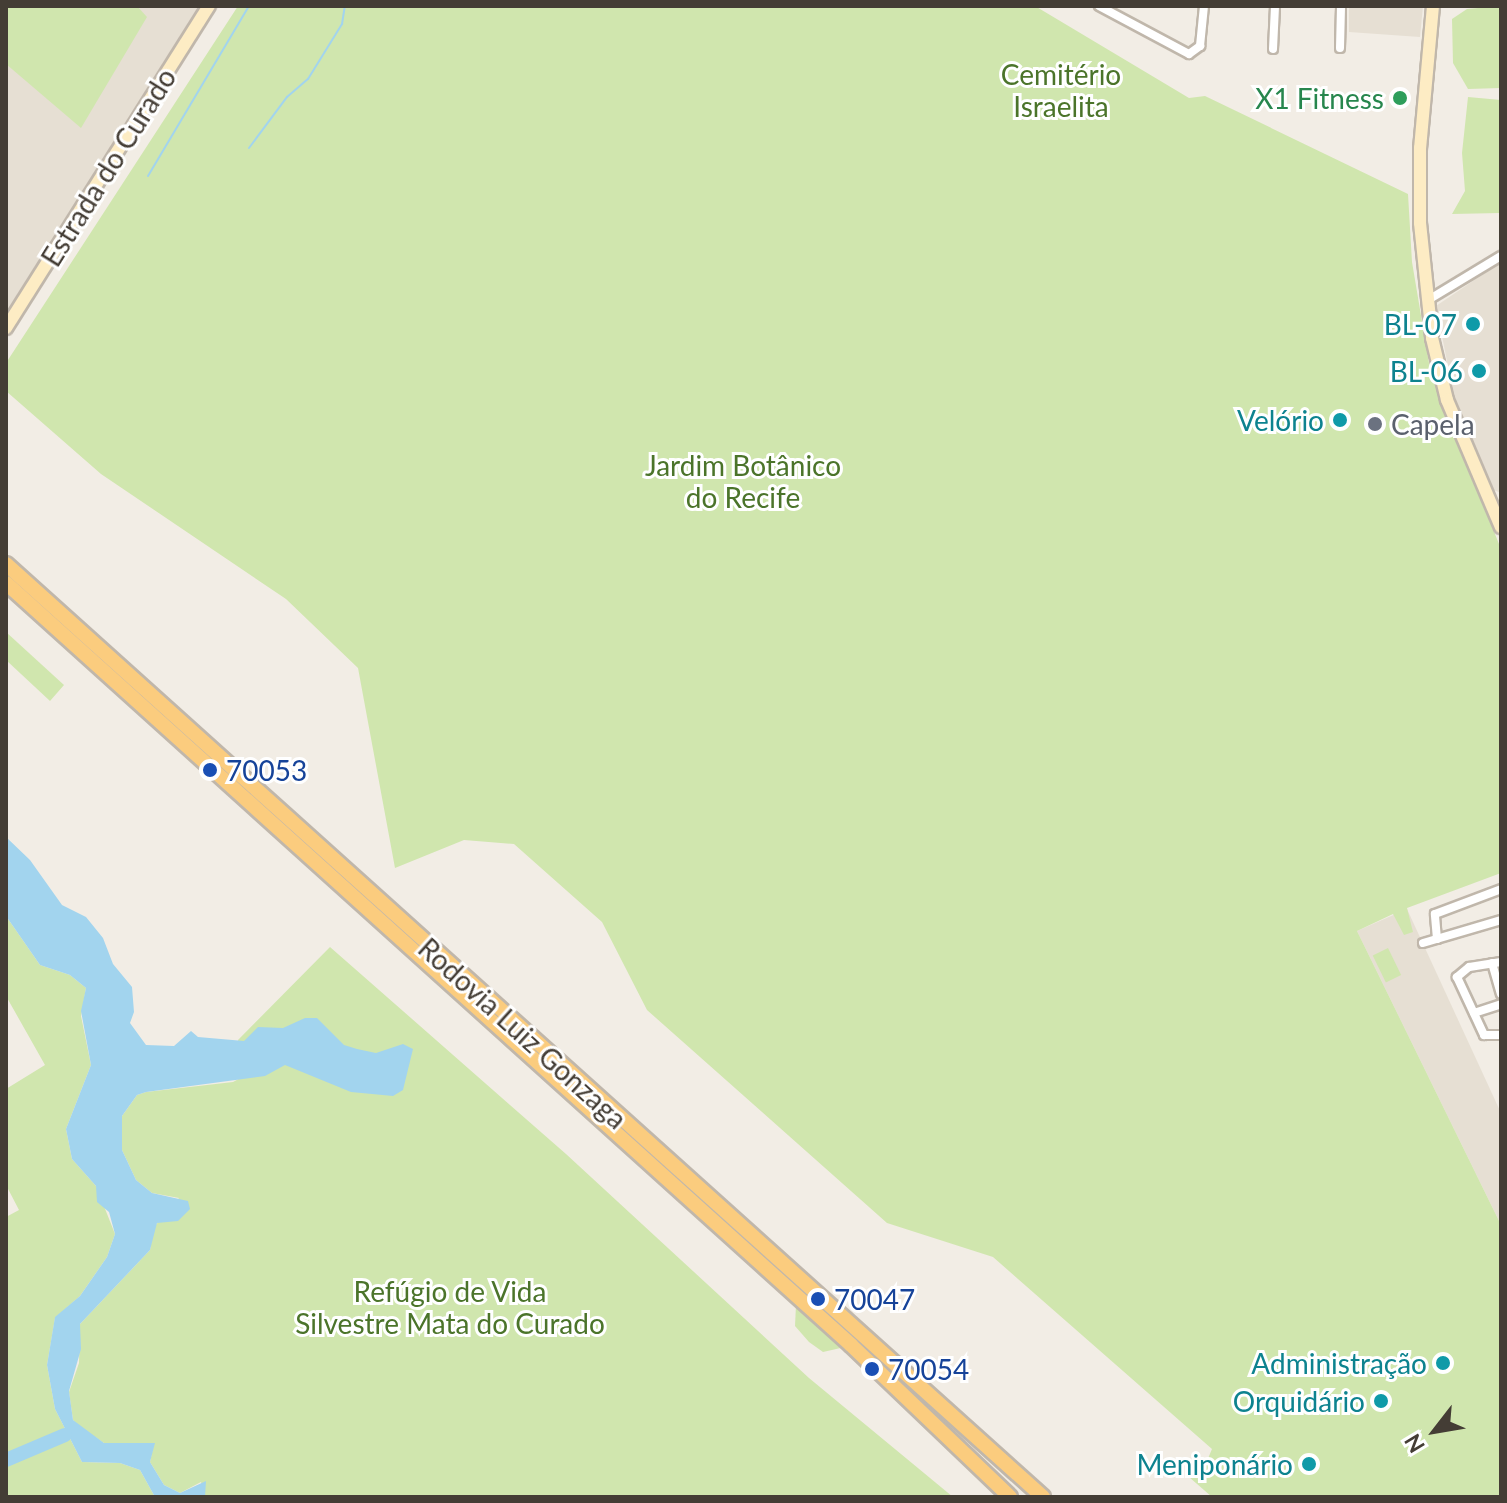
<!DOCTYPE html>
<meta charset="utf-8">
<style>
body{margin:0}
#map{position:relative;width:1507px;height:1503px;overflow:hidden;background:#f2ede5;font-family:Lato,sans-serif}
div>[style]{position:absolute}
[style*='--x']{left:calc(var(--x)*1px);top:calc(var(--y)*1px);width:calc(var(--w)*1px);rotate:calc(var(--a)*1deg)}
.residential>*{inset:0;background:#e6dfd3}
.green>*{inset:0;background:#d0e6ae;transform-origin:0 0}
.water>*{inset:0;background:#a2d4ee}
.stream>*{height:2px;margin:-1px;padding:0 1px;transform-origin:1px;border-radius:1px;background:#a2d4ee}
.river>*{height:14px;margin:-7px;padding:0 7px;transform-origin:7px;border-radius:7px;background:#a2d4ee}
.roads{filter:drop-shadow(2px 0 #c0b7ab) drop-shadow(-2px 0 #c0b7ab) drop-shadow(0 2px #c0b7ab) drop-shadow(0 -2px #c0b7ab)}
.minor>*{height:8px;margin:-4px;padding:0 4px;transform-origin:4px;border-radius:4px;background:#fff}
.secondary>*{height:12px;margin:-6px;padding:0 6px;transform-origin:6px;border-radius:6px;background:#fdecc4}
.trunk>*{height:14px;margin:-7px;padding:0 7px;transform-origin:7px;border-radius:7px;background:#fbcc7e}
.dots>*{width:22px;height:22px;translate:-50% -50%;box-sizing:border-box;border:4px solid #fff;border-radius:50%}
span{translate:-50% -50%;white-space:nowrap;text-align:center;line-height:1.15;-webkit-text-stroke:6px #fff;paint-order:stroke}
.park-label{font-size:28px;color:#4b742a}
.leisure-label{font-size:28px;color:#27864d}
.right{translate:-100% -50%;text-align:right}
.street-label{font-size:28px;color:#443d35}
.culture-label{font-size:28px;color:#0d838f}
.worship-label{font-size:28px;color:#5b616d}
.left{translate:0 -50%;text-align:left}
.transit-label{font-size:28px;color:#164399}
.frame{position:absolute;inset:0;border:8px solid #443d35;pointer-events:none}
.north{position:absolute;left:1395px;top:1391px;width:80px;height:80px;-webkit-text-stroke:6px #fff;paint-order:stroke;rotate:239deg;font-size:22px;font-weight:700;line-height:32px;text-align:center;color:#443d35}
.north::after{content:'';display:block;margin:auto;width:28px;height:36px;background:#443d35;clip-path:polygon(50% 0,100% 100%,50% 72%,0 100%)}
</style>
<div id="map">
<div class="residential">
<i style="clip-path:polygon(6px 6px,201px 6px,6px 318px)"></i>
<i style="clip-path:polygon(1349px 6px,1423px 6px,1420px 37px,1349px 32px)"></i>
<i style="clip-path:polygon(1501px 262px,1501px 493px,1491px 489px,1455px 401px,1436px 306px)"></i>
<i style="clip-path:polygon(1407px 909px,1501px 1113px,1501px 1225px,1357px 931px)"></i>
</div>
<div class="green">
<i style="clip-path:polygon(6px 6px,137px 6px,147px 17px,81px 128px,6px 64px)"></i>
<i style="clip-path:polygon(238px 6px,1035px 6px,1189px 98px,1205px 96px,1408px 194px,1412px 262px,1431px 375px,1501px 549px,1501px 873px,1407px 908px,1413px 932px,1404px 935px,1393px 914px,1357px 931px,1501px 1225px,1501px 1497px,1212px 1497px,1189px 1477px,1204px 1468px,1212px 1449px,993px 1257px,887px 1223px,647px 1010px,602px 922px,514px 844px,464px 840px,395px 868px,358px 668px,286px 599px,101px 474px,6px 391px,6px 363px)"></i>
<i style="clip-path:polygon(1501px 6px,1501px 88px,1468px 89px,1453px 63px,1452px 19px,1467px 9px)"></i>
<i style="clip-path:polygon(1468px 97px,1501px 100px,1500px 213px,1452px 214px,1465px 191px,1462px 153px)"></i>
<i style="clip-path:polygon(6px 632px,64px 685px,50px 701px,6px 660px)"></i>
<i style="clip-path:polygon(6px 916px,40px 965px,70px 975px,86px 988px,81px 1016px,91px 1065px,66px 1129px,72px 1159px,96px 1186px,115px 1234px,107px 1257px,80px 1296px,55px 1318px,47px 1365px,55px 1409px,82px 1462px,120px 1463px,140px 1470px,155px 1497px,6px 1497px,6px 1217px,19px 1210px,6px 1185px,6px 1089px,45px 1065px,6px 996px)"></i>
<i style="clip-path:polygon(330px 947px,566px 1154px,809px 1378px,953px 1497px,205px 1497px,201px 1482px,180px 1493px,164px 1485px,150px 1462px,154px 1443px,104px 1443px,79px 1426px,73px 1420px,69px 1392px,79px 1363px,80px 1324px,150px 1250px,154px 1227px,179px 1198px,152px 1193px,136px 1180px,122px 1150px,122px 1116px,137px 1095px,146px 1092px,233px 1082px,246px 1075px,238px 1040px)"></i>
<i style="left:1388px;top:948px;width:30px;height:17px;rotate:64deg"></i>
<i style="clip-path:polygon(796px 1305px,845px 1347px,823px 1352px,809px 1342px,795px 1326px)"></i>
</div>
<div class="water">
<i style="clip-path:polygon(6px 837px,30px 860px,62px 905px,86px 917px,103px 938px,113px 964px,132px 987px,134px 1012px,130px 1023px,146px 1045px,174px 1046px,191px 1031px,198px 1037px,244px 1041px,258px 1027px,283px 1028px,305px 1018px,317px 1018px,344px 1045px,357px 1049px,376px 1053px,403px 1044px,413px 1049px,403px 1090px,393px 1096px,351px 1092px,285px 1065px,265px 1076px,146px 1092px,137px 1095px,122px 1116px,122px 1150px,136px 1180px,152px 1193px,188px 1201px,190px 1209px,178px 1221px,157px 1223px,150px 1250px,80px 1324px,81px 1349px,69px 1391px,73px 1420px,104px 1443px,155px 1443px,150px 1462px,164px 1485px,180px 1493px,206px 1481px,205px 1497px,155px 1497px,140px 1470px,120px 1463px,82px 1462px,55px 1409px,47px 1365px,55px 1317px,80px 1296px,107px 1257px,115px 1234px,109px 1212px,97px 1202px,96px 1186px,72px 1159px,66px 1129px,91px 1065px,81px 1011px,86px 988px,70px 975px,40px 965px,6px 916px)"></i>
</div>
<div class="stream">
<i style="--x:249;--y:148;--w:64;--a:-53.3"></i>
<i style="--x:287;--y:97;--w:28;--a:-41"></i>
<i style="--x:308;--y:79;--w:65;--a:-58.3"></i>
<i style="--x:342;--y:24;--w:18;--a:-81"></i>
<i style="--x:148;--y:176;--w:198;--a:-59.3"></i>
</div>
<div class="river">
<i style="--x:6;--y:1460;--w:64;--a:-23"></i>
</div>
<div class="roads">
<div class="minor">
<i style="--x:1099;--y:6;--w:102;--a:28.1"></i>
<i style="--x:1189;--y:54;--w:14;--a:-36"></i>
<i style="--x:1200;--y:46;--w:40;--a:-84.3"></i>
<i style="--x:1340;--y:48;--w:42;--a:-88.6"></i>
<i style="--x:1273;--y:49;--w:43;--a:-87.3"></i>
<i style="--x:1428;--y:300;--w:85;--a:-31.1"></i>
<i style="--x:1437;--y:939;--w:25;--a:-95"></i>
<i style="--x:1435;--y:914;--w:71;--a:-20.7"></i>
<i style="--x:1423;--y:943;--w:81;--a:-16.4"></i>
<i style="--x:1501;--y:962;--w:32;--a:171"></i>
<i style="--x:1469;--y:967;--w:16;--a:140"></i>
<i style="--x:1457;--y:977;--w:64;--a:65"></i>
<i style="--x:1484;--y:1035;--w:17;--a:0"></i>
<i style="--x:1492;--y:963;--w:32;--a:74"></i>
<i style="--x:1474;--y:1013;--w:28;--a:-18"></i>
</div>
<div class="secondary">
<i style="--x:1433;--y:6;--w:143;--a:95.2"></i>
<i style="--x:1420;--y:148;--w:75;--a:90"></i>
<i style="--x:1420;--y:223;--w:116;--a:84"></i>
<i style="--x:1432;--y:338;--w:64;--a:76.4"></i>
<i style="--x:1447;--y:400;--w:138;--a:67"></i>
<i style="--x:6;--y:328;--w:381;--a:-57.8"></i>
</div>
<div class="trunk">
<i style="--x:6;--y:564;--w:1395;--a:41.98"></i>
<i style="--x:6;--y:583;--w:1138;--a:42.04"></i>
<i style="--x:851;--y:1345;--w:220;--a:43.7"></i>
</div>
</div>
<div class="dots">
<i style="left:1400px;top:98px;background:#2e9e5b"></i>
<i style="left:1473px;top:324px;background:#0f9aa8"></i>
<i style="left:1479px;top:371px;background:#0f9aa8"></i>
<i style="left:1340px;top:420px;background:#0f9aa8"></i>
<i style="left:1375px;top:424px;background:#6b7280"></i>
<i style="left:210px;top:770px;background:#1a4fb4"></i>
<i style="left:818px;top:1299px;background:#1a4fb4"></i>
<i style="left:1443px;top:1363px;background:#0f9aa8"></i>
<i style="left:872px;top:1369px;background:#1a4fb4"></i>
<i style="left:1381px;top:1401px;background:#0f9aa8"></i>
<i style="left:1309px;top:1464px;background:#0f9aa8"></i>
</div>
<div class="park-label">
<span style="left:1061px;top:90px">Cemitério<br>Israelita</span>
<span style="left:743px;top:481px">Jardim Botânico<br>do Recife</span>
<span style="left:450px;top:1307px">Refúgio de Vida<br>Silvestre Mata do Curado</span>
</div>
<div class="leisure-label">
<span class="right" style="left:1384px;top:98px">X1 Fitness</span>
</div>
<div class="street-label">
<span style="left:108px;top:167px;rotate:-58deg">Estrada do Curado</span>
<span style="left:523px;top:1033px;rotate:42deg">Rodovia Luiz Gonzaga</span>
</div>
<div class="culture-label">
<span class="right" style="left:1457px;top:324px">BL-07</span>
<span class="right" style="left:1463px;top:371px">BL-06</span>
<span class="right" style="left:1324px;top:420px">Velório</span>
<span class="right" style="left:1427px;top:1363px">Administração</span>
<span class="right" style="left:1365px;top:1401px">Orquidário</span>
<span class="right" style="left:1293px;top:1464px">Meniponário</span>
</div>
<div class="worship-label">
<span class="left" style="left:1391px;top:424px">Capela</span>
</div>
<div class="transit-label">
<span class="left" style="left:226px;top:770px">70053</span>
<span class="left" style="left:834px;top:1299px">70047</span>
<span class="left" style="left:888px;top:1369px">70054</span>
</div>
<div class="frame"></div>
<div class="north">N</div>
</div>
